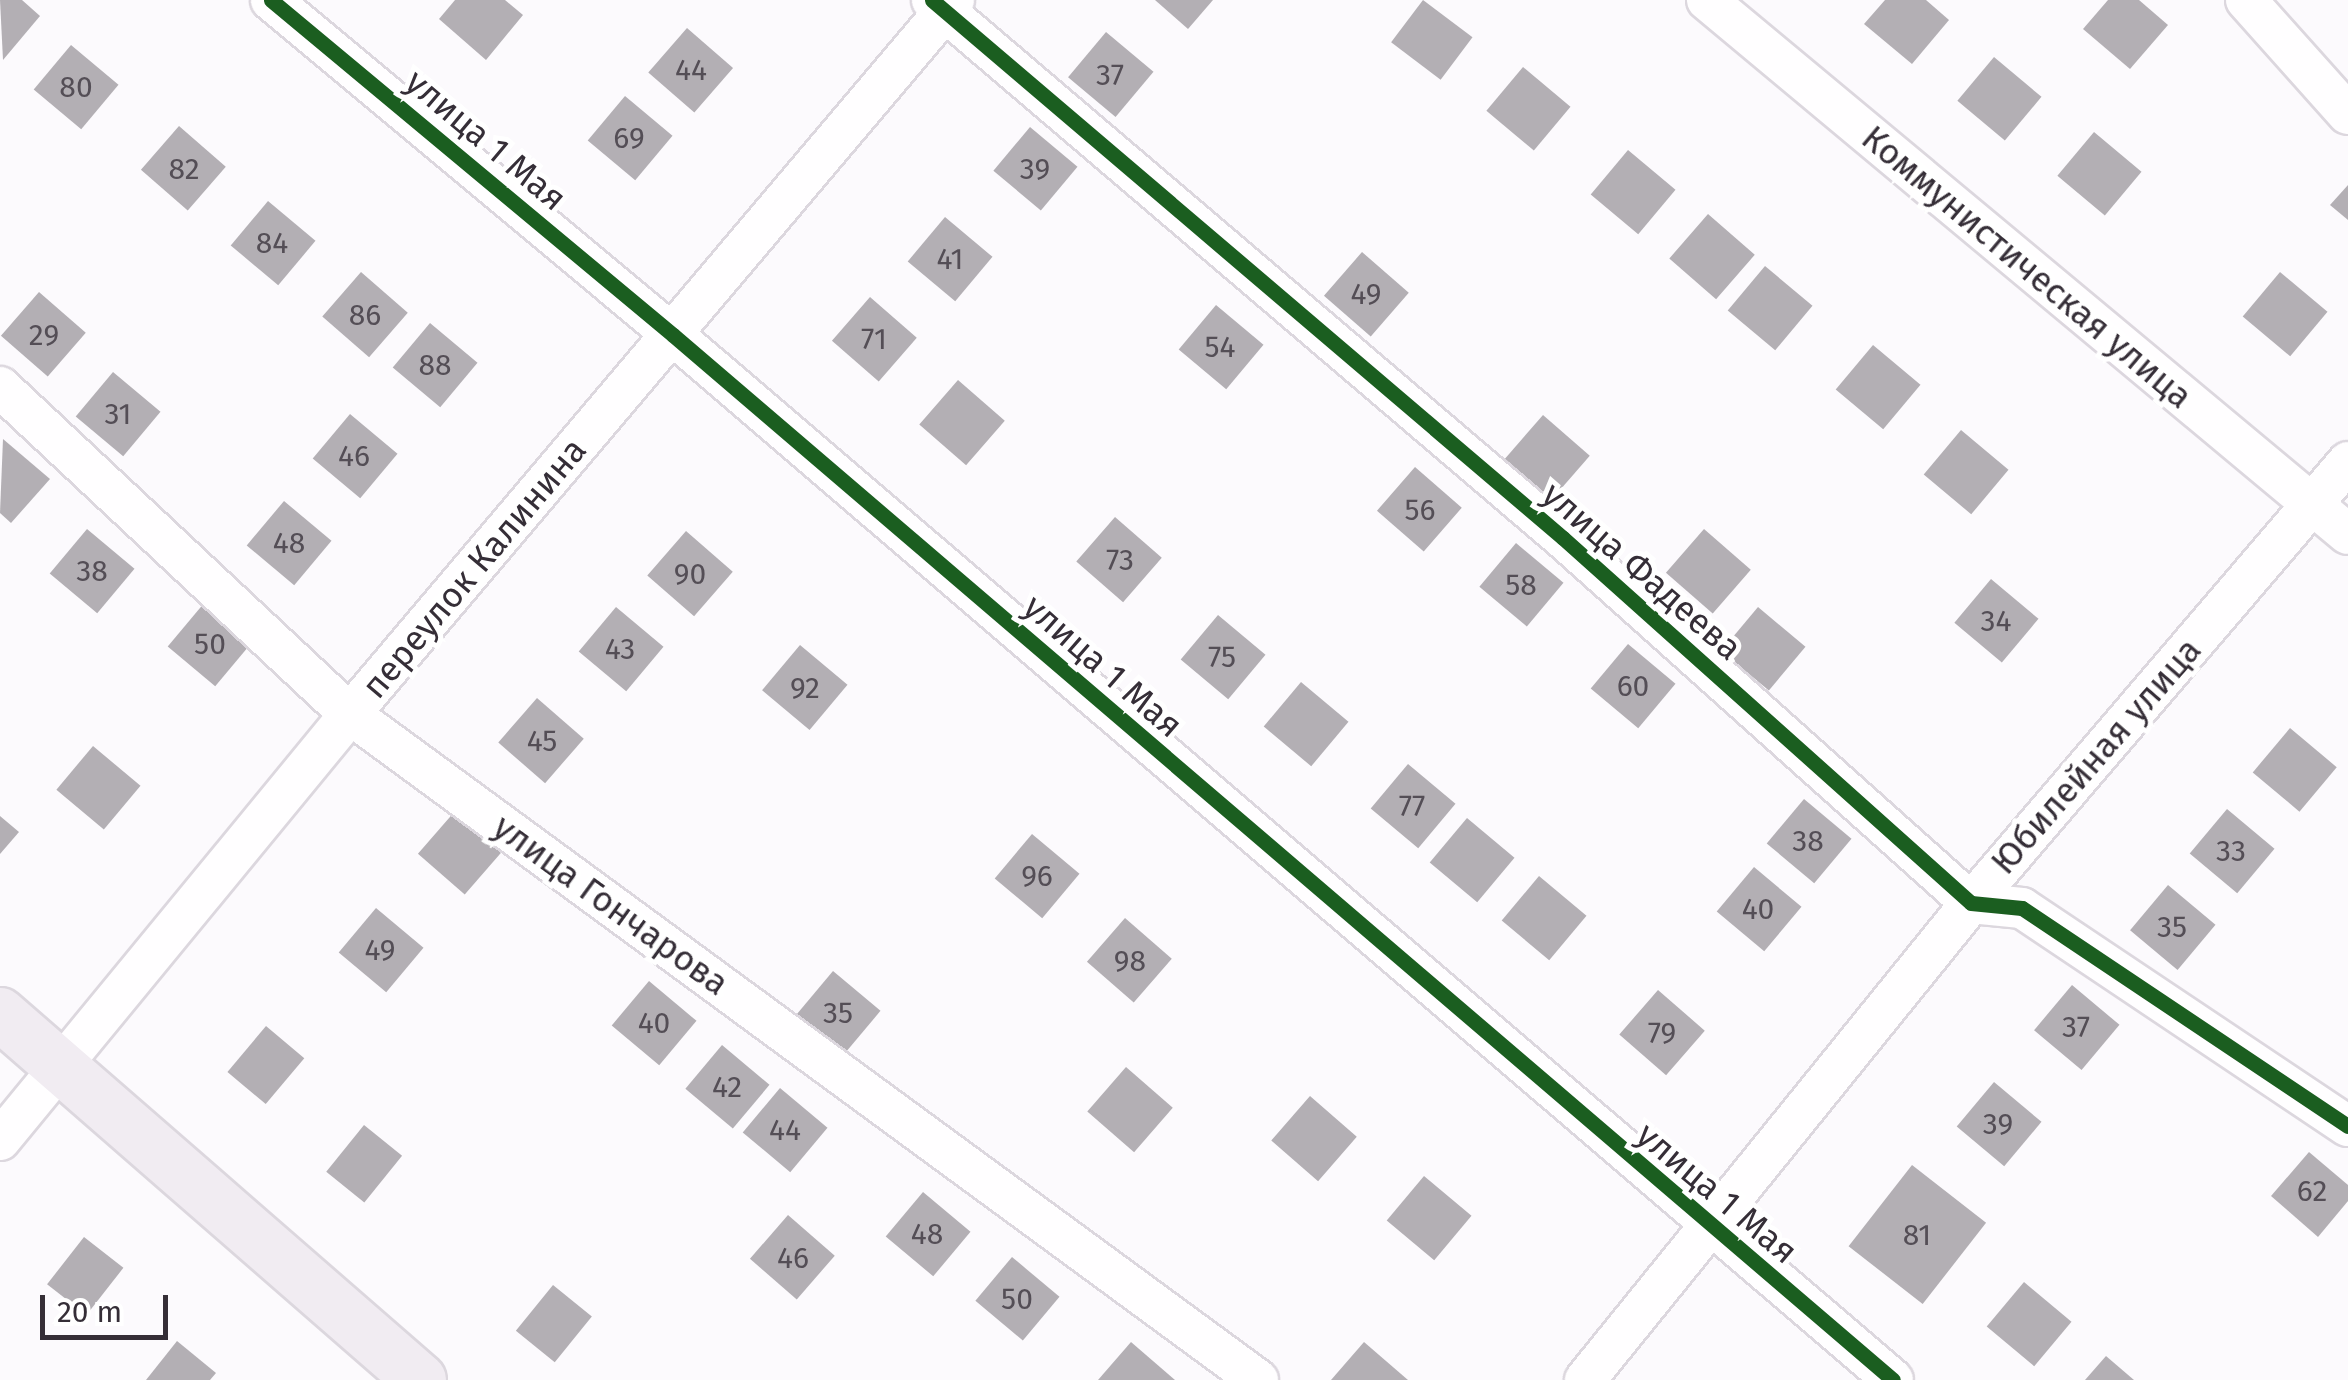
<!DOCTYPE html>
<meta charset="utf-8">
<style>
body{margin:0}
#map{position:relative;width:2348px;height:1380px;overflow:hidden;background:#fcfafd;font-family:"Fira Sans",sans-serif}
div>[style]{position:absolute}
[style*='--x']{left:calc(var(--x)*1px);top:calc(var(--y)*1px);width:calc(var(--w)*1px);rotate:calc(var(--a)*1deg)}
.building>*{inset:0;background:#b3afb4;transform-origin:0 0}
.roads{filter:drop-shadow(2px 0 #dcd7de) drop-shadow(-2px 0 #dcd7de) drop-shadow(0 2px #dcd7de) drop-shadow(0 -2px #dcd7de)}
.minor>*{height:40px;margin:-20px;padding:0 20px;transform-origin:20px;border-radius:20px;background:#fffeff}
.major>*{height:52px;margin:-26px;padding:0 26px;transform-origin:26px;border-radius:26px;background:#f1ecf2}
.cycleway>*{height:15px;margin:-7.5px;padding:0 7.5px;transform-origin:7.5px;border-radius:7.5px;background:#1b5e20}
span{translate:-50% -50%;white-space:nowrap;text-align:center;line-height:1.15;-webkit-text-stroke:10px #fff;paint-order:stroke}
.number-label{font-size:30px;color:#544e56}
.number-label span{-webkit-text-stroke-width:0}
.street-label{font-size:35px;color:#352e37}
.scale{position:absolute;left:40px;top:1295px;width:128px;height:45px;box-sizing:border-box;border:5px solid #352e37;border-top:0;padding-left:12px;font-size:30px;line-height:35px;white-space:nowrap;color:#352e37;-webkit-text-stroke:8px #fff;paint-order:stroke}
</style>
<div id="map">
<div class="building">
<i style="clip-path:polygon(0 0,22px 0,40px 16px,3px 60px)"></i>
<i style="clip-path:polygon(455px 0,505px 0,523px 15px,486px 60px,439px 19px)"></i>
<i style="clip-path:polygon(1155px 0,1213px 0,1188px 29px)"></i>
<i style="left:1423px;top:0;width:62px;height:53px;rotate:37deg"></i>
<i style="clip-path:polygon(1885px 0,1926px 0,1949px 20px,1912px 64px,1864px 24px)"></i>
<i style="clip-path:polygon(2108px 0,2139px 0,2168px 25px,2130px 69px,2083px 29px)"></i>
<i style="left:687px;top:28px;width:61px;height:59px;rotate:41deg"></i>
<i style="left:1106px;top:32px;width:62px;height:59px;rotate:40deg"></i>
<i style="left:71px;top:45px;width:62px;height:58px;rotate:40deg"></i>
<i style="left:1994px;top:57px;width:62px;height:57px;rotate:40deg"></i>
<i style="left:1523px;top:67px;width:62px;height:57px;rotate:40deg"></i>
<i style="left:625px;top:96px;width:62px;height:58px;rotate:40deg"></i>
<i style="left:179px;top:126px;width:62px;height:58px;rotate:41deg"></i>
<i style="left:1030px;top:127px;width:62px;height:57px;rotate:40deg"></i>
<i style="left:2094px;top:132px;width:62px;height:57px;rotate:40deg"></i>
<i style="left:1628px;top:150px;width:62px;height:58px;rotate:40deg"></i>
<i style="clip-path:polygon(2348px 185px,2348px 220px,2330px 205px)"></i>
<i style="left:268px;top:201px;width:62px;height:58px;rotate:40deg"></i>
<i style="left:1708px;top:214px;width:62px;height:59px;rotate:41deg"></i>
<i style="left:945px;top:217px;width:62px;height:58px;rotate:40deg"></i>
<i style="left:1362px;top:252px;width:62px;height:58px;rotate:41deg"></i>
<i style="left:1765px;top:266px;width:62px;height:58px;rotate:40deg"></i>
<i style="left:361px;top:272px;width:62px;height:59px;rotate:41deg"></i>
<i style="left:2280px;top:272px;width:62px;height:58px;rotate:40deg"></i>
<i style="left:39px;top:292px;width:62px;height:58px;rotate:41deg"></i>
<i style="left:870px;top:297px;width:62px;height:58px;rotate:41deg"></i>
<i style="left:1216px;top:305px;width:62px;height:58px;rotate:40deg"></i>
<i style="left:430px;top:323px;width:62px;height:58px;rotate:40deg"></i>
<i style="left:1873px;top:345px;width:62px;height:58px;rotate:40deg"></i>
<i style="left:113px;top:372px;width:62px;height:58px;rotate:40deg"></i>
<i style="left:958px;top:380px;width:62px;height:59px;rotate:41deg"></i>
<i style="left:350px;top:414px;width:62px;height:58px;rotate:40deg"></i>
<i style="left:1543px;top:415px;width:62px;height:58px;rotate:41deg"></i>
<i style="left:1961px;top:430px;width:62px;height:58px;rotate:40deg"></i>
<i style="clip-path:polygon(3px 439px,50px 479px,11px 523px,0 513px)"></i>
<i style="left:1415px;top:467px;width:62px;height:58px;rotate:41deg"></i>
<i style="left:284px;top:501px;width:62px;height:58px;rotate:40deg"></i>
<i style="left:1115px;top:517px;width:62px;height:59px;rotate:41deg"></i>
<i style="left:87px;top:529px;width:62px;height:58px;rotate:40deg"></i>
<i style="left:1704px;top:529px;width:62px;height:58px;rotate:41deg"></i>
<i style="left:686px;top:531px;width:62px;height:59px;rotate:41deg"></i>
<i style="left:1516px;top:543px;width:62px;height:57px;rotate:40deg"></i>
<i style="left:1991px;top:579px;width:62px;height:57px;rotate:40deg"></i>
<i style="left:205px;top:602px;width:62px;height:58px;rotate:40deg"></i>
<i style="left:616px;top:607px;width:62px;height:58px;rotate:40deg"></i>
<i style="left:1758px;top:607px;width:62px;height:57px;rotate:40deg"></i>
<i style="left:1218px;top:615px;width:62px;height:58px;rotate:40deg"></i>
<i style="left:1628px;top:644px;width:62px;height:58px;rotate:40deg"></i>
<i style="left:800px;top:645px;width:62px;height:59px;rotate:40deg"></i>
<i style="left:1301px;top:682px;width:62px;height:58px;rotate:40deg"></i>
<i style="left:537px;top:698px;width:62px;height:59px;rotate:41deg"></i>
<i style="left:2290px;top:728px;width:61px;height:58px;rotate:40deg"></i>
<i style="left:93px;top:746px;width:62px;height:57px;rotate:40deg"></i>
<i style="left:1408px;top:764px;width:62px;height:58px;rotate:40deg"></i>
<i style="left:1804px;top:799px;width:62px;height:58px;rotate:40deg"></i>
<i style="left:2227px;top:809px;width:62px;height:58px;rotate:40deg"></i>
<i style="left:456px;top:810px;width:62px;height:58px;rotate:41deg"></i>
<i style="clip-path:polygon(0 816px,19px 832px,0 854px)"></i>
<i style="left:1467px;top:818px;width:62px;height:58px;rotate:40deg"></i>
<i style="left:1032px;top:834px;width:62px;height:58px;rotate:40deg"></i>
<i style="left:1754px;top:867px;width:62px;height:58px;rotate:40deg"></i>
<i style="left:1539px;top:876px;width:62px;height:58px;rotate:40deg"></i>
<i style="left:2168px;top:885px;width:62px;height:59px;rotate:40deg"></i>
<i style="left:376px;top:908px;width:62px;height:58px;rotate:40deg"></i>
<i style="left:1125px;top:918px;width:62px;height:58px;rotate:41deg"></i>
<i style="left:833px;top:971px;width:62px;height:58px;rotate:40deg"></i>
<i style="left:649px;top:981px;width:62px;height:58px;rotate:40deg"></i>
<i style="left:2072px;top:985px;width:62px;height:59px;rotate:40deg"></i>
<i style="left:1658px;top:990px;width:62px;height:59px;rotate:41deg"></i>
<i style="left:266px;top:1026px;width:50px;height:60px;rotate:40deg"></i>
<i style="left:722px;top:1045px;width:62px;height:57px;rotate:40deg"></i>
<i style="left:1126px;top:1067px;width:62px;height:59px;rotate:41deg"></i>
<i style="left:1994px;top:1082px;width:62px;height:58px;rotate:40deg"></i>
<i style="left:780px;top:1088px;width:62px;height:58px;rotate:40deg"></i>
<i style="left:1310px;top:1096px;width:62px;height:59px;rotate:41deg"></i>
<i style="left:364px;top:1125px;width:49px;height:60px;rotate:39deg"></i>
<i style="clip-path:polygon(2309px 1152px,2348px 1185px,2348px 1201px,2318px 1237px,2271px 1196px)"></i>
<i style="left:1912px;top:1165px;width:94px;height:103px;rotate:38deg"></i>
<i style="left:1424px;top:1176px;width:62px;height:58px;rotate:40deg"></i>
<i style="left:923px;top:1192px;width:62px;height:58px;rotate:40deg"></i>
<i style="left:788px;top:1215px;width:62px;height:58px;rotate:41deg"></i>
<i style="left:84px;top:1237px;width:50px;height:60px;rotate:38deg"></i>
<i style="left:1012px;top:1257px;width:62px;height:57px;rotate:40deg"></i>
<i style="left:2024px;top:1282px;width:62px;height:58px;rotate:40deg"></i>
<i style="left:553px;top:1285px;width:50px;height:59px;rotate:39deg"></i>
<i style="clip-path:polygon(177px 1341px,216px 1373px,210px 1380px,146px 1380px)"></i>
<i style="clip-path:polygon(1131px 1342px,1175px 1380px,1098px 1380px)"></i>
<i style="clip-path:polygon(1364px 1342px,1408px 1380px,1331px 1380px)"></i>
<i style="clip-path:polygon(2106px 1356px,2134px 1380px,2085px 1380px)"></i>
</div>
<div class="roads">
<div class="minor">
<i style="--x:271;--y:0;--w:523;--a:39.81"></i>
<i style="--x:673;--y:335;--w:1606;--a:40.58"></i>
<i style="--x:932;--y:0;--w:829;--a:40.45"></i>
<i style="--x:1563;--y:538;--w:547;--a:41.82"></i>
<i style="--x:1971;--y:903;--w:51;--a:5.6"></i>
<i style="--x:2022;--y:908;--w:392;--a:33.8"></i>
<i style="--x:1707;--y:0;--w:834;--a:39.8"></i>
<i style="--x:2246;--y:0;--w:153;--a:48.2"></i>
<i style="--x:0;--y:387;--w:479;--a:43.1"></i>
<i style="--x:350;--y:714;--w:1126;--a:36.26"></i>
<i style="--x:0;--y:1140;--w:551;--a:-50.59"></i>
<i style="--x:350;--y:714;--w:935;--a:-49.77"></i>
<i style="--x:1585;--y:1380;--w:614;--a:-51.02"></i>
<i style="--x:1971;--y:903;--w:580;--a:-49.47"></i>
</div>
<div class="major">
<i style="--x:0;--y:1014;--w:557;--a:41.07"></i>
</div>
</div>
<div class="cycleway">
<i style="--x:271;--y:0;--w:523;--a:39.81"></i>
<i style="--x:673;--y:335;--w:1606;--a:40.58"></i>
<i style="--x:932;--y:0;--w:829;--a:40.45"></i>
<i style="--x:1563;--y:538;--w:547;--a:41.82"></i>
<i style="--x:1971;--y:903;--w:51;--a:5.6"></i>
<i style="--x:2022;--y:908;--w:392;--a:33.8"></i>
</div>
<div class="number-label">
<span style="left:691px;top:70px">44</span>
<span style="left:1110px;top:75px">37</span>
<span style="left:76px;top:87px">80</span>
<span style="left:629px;top:138px">69</span>
<span style="left:184px;top:169px">82</span>
<span style="left:1035px;top:169px">39</span>
<span style="left:272px;top:243px">84</span>
<span style="left:950px;top:259px">41</span>
<span style="left:1366px;top:294px">49</span>
<span style="left:365px;top:315px">86</span>
<span style="left:44px;top:335px">29</span>
<span style="left:874px;top:339px">71</span>
<span style="left:1220px;top:347px">54</span>
<span style="left:435px;top:365px">88</span>
<span style="left:118px;top:414px">31</span>
<span style="left:354px;top:456px">46</span>
<span style="left:1420px;top:510px">56</span>
<span style="left:289px;top:543px">48</span>
<span style="left:1120px;top:560px">73</span>
<span style="left:92px;top:571px">38</span>
<span style="left:690px;top:574px">90</span>
<span style="left:1521px;top:585px">58</span>
<span style="left:1996px;top:621px">34</span>
<span style="left:210px;top:644px">50</span>
<span style="left:620px;top:649px">43</span>
<span style="left:1222px;top:657px">75</span>
<span style="left:1633px;top:686px">60</span>
<span style="left:805px;top:688px">92</span>
<span style="left:542px;top:741px">45</span>
<span style="left:1412px;top:806px">77</span>
<span style="left:1808px;top:841px">38</span>
<span style="left:2231px;top:851px">33</span>
<span style="left:1037px;top:876px">96</span>
<span style="left:1758px;top:909px">40</span>
<span style="left:2172px;top:927px">35</span>
<span style="left:380px;top:950px">49</span>
<span style="left:1130px;top:961px">98</span>
<span style="left:838px;top:1013px">35</span>
<span style="left:654px;top:1023px">40</span>
<span style="left:2076px;top:1027px">37</span>
<span style="left:1662px;top:1033px">79</span>
<span style="left:727px;top:1087px">42</span>
<span style="left:1998px;top:1124px">39</span>
<span style="left:785px;top:1130px">44</span>
<span style="left:2312px;top:1191px">62</span>
<span style="left:927px;top:1234px">48</span>
<span style="left:1917px;top:1235px">81</span>
<span style="left:793px;top:1258px">46</span>
<span style="left:1017px;top:1299px">50</span>
</div>
<div class="street-label">
<span style="left:486px;top:140px;rotate:40deg">улица 1 Мая</span>
<span style="left:2027px;top:267px;rotate:40deg">Коммунистическая улица</span>
<span style="left:474px;top:568px;rotate:-50deg">переулок Калинина</span>
<span style="left:1642px;top:571px;rotate:41deg">улица Фадеева</span>
<span style="left:1103px;top:666px;rotate:41deg">улица 1 Мая</span>
<span style="left:2096px;top:756px;rotate:-49deg">Юбилейная улица</span>
<span style="left:611px;top:905px;rotate:36deg">улица Гончарова</span>
<span style="left:1717px;top:1193px;rotate:40deg">улица 1 Мая</span>
</div>
<div class="scale">20 m</div>
</div>
